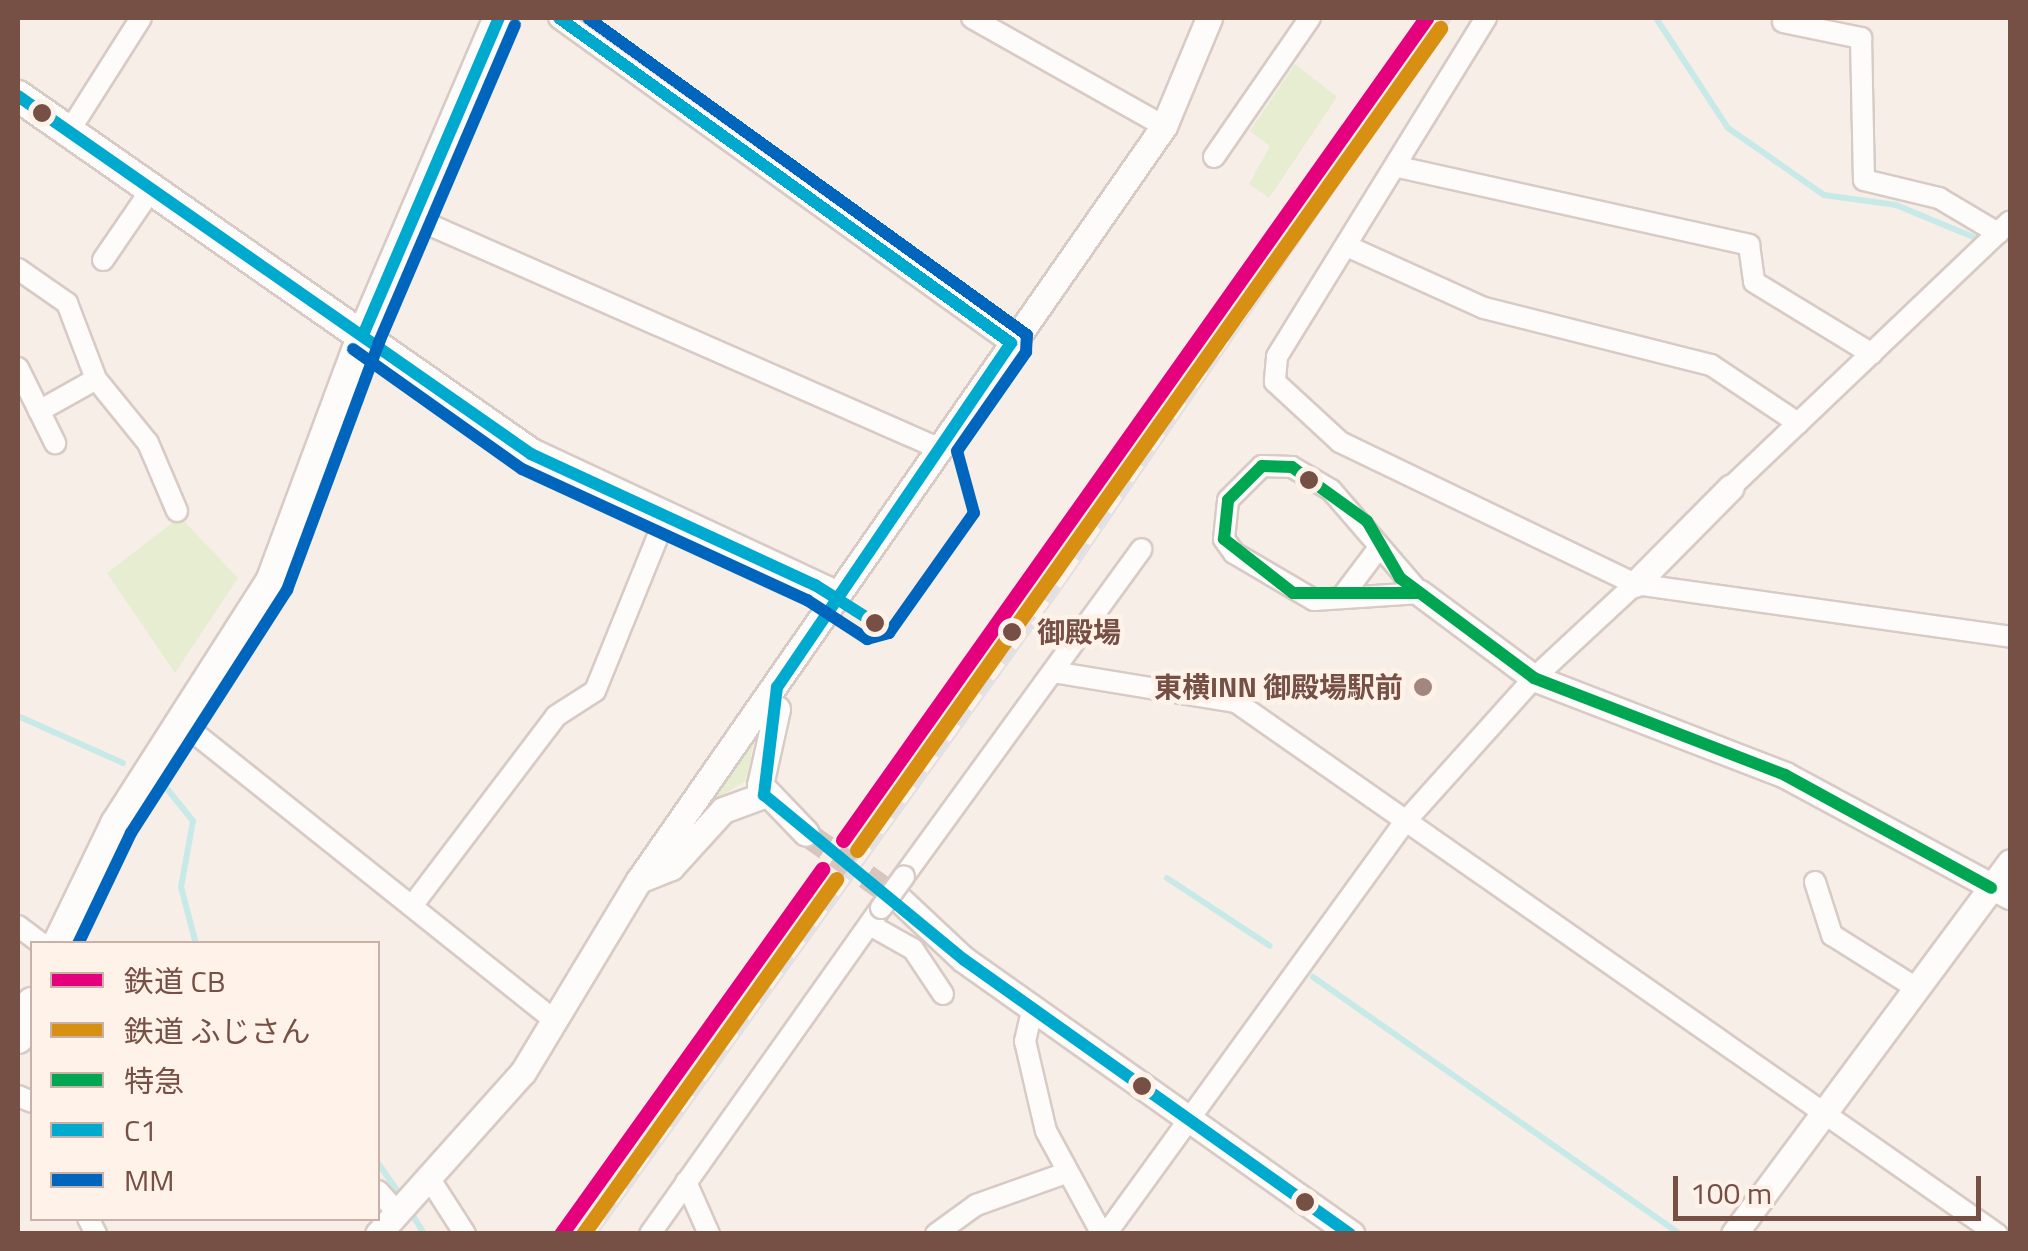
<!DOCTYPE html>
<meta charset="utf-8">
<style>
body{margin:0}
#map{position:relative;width:2028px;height:1251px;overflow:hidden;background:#f7eee7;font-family:"Titillium Web","Noto Sans JP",sans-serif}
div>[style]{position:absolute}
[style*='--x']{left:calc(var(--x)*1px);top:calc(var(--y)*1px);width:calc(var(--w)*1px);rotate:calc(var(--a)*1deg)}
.green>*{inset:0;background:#e6edd0}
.stream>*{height:6px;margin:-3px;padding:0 3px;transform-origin:3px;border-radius:3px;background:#c7eae8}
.tertiary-tunnel>*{height:25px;margin-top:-12.5px;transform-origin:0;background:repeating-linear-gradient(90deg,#d7c6be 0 25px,transparent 0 37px)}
.roads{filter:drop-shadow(2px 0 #d8cac5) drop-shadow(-2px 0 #d8cac5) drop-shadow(0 2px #d8cac5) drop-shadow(0 -2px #d8cac5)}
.minor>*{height:20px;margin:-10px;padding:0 10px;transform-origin:10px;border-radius:10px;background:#fefcfb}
.tertiary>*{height:25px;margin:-12.5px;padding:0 12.5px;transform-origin:12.5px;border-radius:12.5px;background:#fefcfb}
.secondary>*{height:30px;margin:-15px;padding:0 15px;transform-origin:15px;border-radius:15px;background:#fefcfb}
.rail>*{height:10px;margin-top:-5px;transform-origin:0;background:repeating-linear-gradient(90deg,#fff2e8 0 19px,#e3e0e4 0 38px);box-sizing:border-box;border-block:2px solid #e3e0e4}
.bridges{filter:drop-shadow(2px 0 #d8cac5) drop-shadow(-2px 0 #d8cac5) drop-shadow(0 2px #d8cac5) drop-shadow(0 -2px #d8cac5)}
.minor-bridge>*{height:20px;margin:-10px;padding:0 10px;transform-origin:10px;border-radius:10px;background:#fefcfb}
.bus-1>*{height:12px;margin:-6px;padding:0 6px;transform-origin:6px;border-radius:6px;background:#00a651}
.bus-2>*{height:12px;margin:-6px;padding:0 6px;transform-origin:6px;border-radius:6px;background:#00a9ce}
.bus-3>*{height:12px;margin:-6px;padding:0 6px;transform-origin:6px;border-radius:6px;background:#0065bd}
.rail-1>*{height:15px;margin:-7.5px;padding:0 7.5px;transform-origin:7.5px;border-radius:7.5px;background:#e5007d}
.rail-2>*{height:15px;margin:-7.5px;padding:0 7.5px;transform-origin:7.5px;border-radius:7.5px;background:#d79011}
.dots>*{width:28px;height:28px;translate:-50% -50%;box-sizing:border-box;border:5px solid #fff2e8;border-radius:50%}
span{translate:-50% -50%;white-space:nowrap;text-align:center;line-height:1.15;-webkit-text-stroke:9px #fff2e8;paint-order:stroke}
.stop-label{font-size:28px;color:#764f45;font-weight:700}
.left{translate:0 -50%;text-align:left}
.poi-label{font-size:28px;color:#764f45;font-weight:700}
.right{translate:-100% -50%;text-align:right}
.frame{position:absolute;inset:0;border:20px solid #764f45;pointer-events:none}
.legend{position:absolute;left:30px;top:941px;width:350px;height:280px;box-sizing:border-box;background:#fff2e8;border:2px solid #c8b1a7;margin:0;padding:12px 18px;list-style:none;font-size:30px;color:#764f45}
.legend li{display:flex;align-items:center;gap:20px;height:50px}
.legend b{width:50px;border:2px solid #c8b1a7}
.scale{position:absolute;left:1673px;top:1176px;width:308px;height:45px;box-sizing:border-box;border:5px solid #764f45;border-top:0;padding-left:12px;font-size:30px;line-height:35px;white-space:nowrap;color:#764f45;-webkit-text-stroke:8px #fff2e8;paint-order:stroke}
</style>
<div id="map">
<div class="green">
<i style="clip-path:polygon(1295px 64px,1337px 97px,1269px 198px,1249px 184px,1270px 146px,1250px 131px)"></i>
<i style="clip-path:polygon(180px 517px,238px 578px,175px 673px,107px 573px)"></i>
<i style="clip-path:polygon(753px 743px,747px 780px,707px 805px)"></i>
</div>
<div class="stream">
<i style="--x:1656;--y:18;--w:131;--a:56.8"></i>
<i style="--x:1728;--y:128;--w:117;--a:34.9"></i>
<i style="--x:1824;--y:195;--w:73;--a:7.9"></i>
<i style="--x:1896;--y:205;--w:94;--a:22.5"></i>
<i style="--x:18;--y:716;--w:115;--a:24.1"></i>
<i style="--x:164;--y:785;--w:46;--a:51.1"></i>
<i style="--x:193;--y:821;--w:67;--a:100.3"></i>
<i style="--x:181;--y:887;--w:59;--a:75.3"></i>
<i style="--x:1167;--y:878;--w:123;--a:33.4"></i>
<i style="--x:1313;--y:977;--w:448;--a:35"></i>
<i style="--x:378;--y:1163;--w:44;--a:55.2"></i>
<i style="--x:409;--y:1209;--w:29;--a:59"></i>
</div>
<div class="tertiary-tunnel">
<i style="--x:806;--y:833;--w:115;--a:35.5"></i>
</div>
<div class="roads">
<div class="minor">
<i style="--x:559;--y:18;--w:557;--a:35.72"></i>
<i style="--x:972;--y:18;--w:220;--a:29.4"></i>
<i style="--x:1486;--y:18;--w:398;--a:121.7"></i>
<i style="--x:1277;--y:357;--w:25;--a:95"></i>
<i style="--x:1275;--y:382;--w:88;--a:42.7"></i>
<i style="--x:1340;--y:442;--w:327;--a:25.7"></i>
<i style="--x:1635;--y:584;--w:379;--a:8"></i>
<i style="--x:1783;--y:22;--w:80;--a:11.6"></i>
<i style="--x:1861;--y:38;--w:142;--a:88.8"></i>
<i style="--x:1864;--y:180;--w:77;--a:13.5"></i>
<i style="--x:1939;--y:198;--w:69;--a:30.7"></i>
<i style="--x:68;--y:133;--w:136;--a:-57.6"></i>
<i style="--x:1214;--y:157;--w:169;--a:-55.4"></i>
<i style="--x:1398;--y:167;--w:360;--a:12.5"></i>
<i style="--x:1749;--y:245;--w:37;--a:82"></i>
<i style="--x:1754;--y:282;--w:138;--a:31.4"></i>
<i style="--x:414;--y:218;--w:572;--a:23.7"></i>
<i style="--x:1349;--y:247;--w:148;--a:24.3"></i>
<i style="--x:1484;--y:308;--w:234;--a:14.1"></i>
<i style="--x:1711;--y:365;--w:105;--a:33.7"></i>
<i style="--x:103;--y:260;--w:85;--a:-55.6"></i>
<i style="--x:18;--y:269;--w:60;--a:34.8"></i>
<i style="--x:67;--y:303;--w:81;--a:69.1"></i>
<i style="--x:18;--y:368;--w:84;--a:63.7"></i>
<i style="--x:39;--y:411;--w:65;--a:-29.3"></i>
<i style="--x:96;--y:379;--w:82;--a:50.9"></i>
<i style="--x:148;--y:443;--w:74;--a:66.9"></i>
<i style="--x:1262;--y:466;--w:30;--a:2"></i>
<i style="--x:1292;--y:467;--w:45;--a:30.5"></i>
<i style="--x:1331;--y:490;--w:136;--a:49.2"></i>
<i style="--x:1420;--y:593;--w:106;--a:176.2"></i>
<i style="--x:1314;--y:600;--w:93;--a:-149.6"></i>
<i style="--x:1234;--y:553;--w:17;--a:-126"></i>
<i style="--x:1224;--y:539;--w:39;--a:-84"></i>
<i style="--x:1228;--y:500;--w:48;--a:-45"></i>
<i style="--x:1731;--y:487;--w:385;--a:-43.6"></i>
<i style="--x:1344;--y:594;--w:56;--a:-52.9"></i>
<i style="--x:1053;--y:672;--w:185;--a:9.3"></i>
<i style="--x:1236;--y:702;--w:929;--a:34.96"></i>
<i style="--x:182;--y:723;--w:476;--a:38.6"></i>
<i style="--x:904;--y:876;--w:404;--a:-54"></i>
<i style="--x:1815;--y:882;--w:56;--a:72.2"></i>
<i style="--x:1832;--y:935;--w:99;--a:32.2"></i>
<i style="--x:415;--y:902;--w:233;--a:-52.8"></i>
<i style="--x:556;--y:716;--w:46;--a:-32.7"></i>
<i style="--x:595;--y:691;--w:186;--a:-67.9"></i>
<i style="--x:870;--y:925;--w:49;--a:29.2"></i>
<i style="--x:913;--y:949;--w:54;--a:56.3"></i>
<i style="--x:18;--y:926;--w:30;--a:37"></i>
<i style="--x:1032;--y:1011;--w:31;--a:103"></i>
<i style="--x:1025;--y:1041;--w:92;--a:76.9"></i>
<i style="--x:1046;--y:1131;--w:117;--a:61.5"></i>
<i style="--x:18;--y:1096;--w:15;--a:23"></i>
<i style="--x:431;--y:1181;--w:63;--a:57.3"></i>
<i style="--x:686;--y:1182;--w:57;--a:66.1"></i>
<i style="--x:378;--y:1191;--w:30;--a:48"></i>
<i style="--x:88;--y:1218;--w:18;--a:63"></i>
<i style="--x:650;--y:1234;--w:400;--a:-54.7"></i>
<i style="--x:936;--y:1234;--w:49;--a:-35.9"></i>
<i style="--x:976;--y:1205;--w:92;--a:-19.6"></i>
<i style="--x:1106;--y:1234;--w:508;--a:-54.06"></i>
<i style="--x:1404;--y:823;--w:195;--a:-48.1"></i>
<i style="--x:1534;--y:678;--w:138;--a:-42.9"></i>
</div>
<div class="tertiary">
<i style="--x:1635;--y:584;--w:136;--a:-45.3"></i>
<i style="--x:1420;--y:593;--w:142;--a:36.7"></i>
<i style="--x:1534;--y:678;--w:269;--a:21.1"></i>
<i style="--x:1785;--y:775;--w:255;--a:28.3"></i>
<i style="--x:777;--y:709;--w:78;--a:102.6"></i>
<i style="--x:760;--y:785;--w:66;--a:46.2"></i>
<i style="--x:639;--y:880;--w:35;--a:-22"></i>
<i style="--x:671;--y:867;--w:77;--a:-47.6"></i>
<i style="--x:723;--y:810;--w:44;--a:-20.1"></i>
<i style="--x:900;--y:900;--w:86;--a:43.1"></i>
<i style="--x:963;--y:959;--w:476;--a:35.3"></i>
<i style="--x:378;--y:1234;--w:217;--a:-48.2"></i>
<i style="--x:523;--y:1072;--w:224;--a:-58.9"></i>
<i style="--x:639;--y:880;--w:919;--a:-55.15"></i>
<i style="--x:1164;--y:126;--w:117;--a:-67.4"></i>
<i style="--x:1734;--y:1234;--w:463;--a:-53.4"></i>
</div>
<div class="secondary">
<i style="--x:18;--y:96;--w:626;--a:34.91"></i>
<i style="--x:531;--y:454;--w:336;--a:25"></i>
<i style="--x:58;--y:944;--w:133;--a:-64.2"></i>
<i style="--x:116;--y:824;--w:287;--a:-57.4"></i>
<i style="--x:271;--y:582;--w:264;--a:-69.6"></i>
<i style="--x:363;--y:335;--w:345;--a:-66.8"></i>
<i style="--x:18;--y:1038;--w:38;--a:-68"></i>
</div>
</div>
<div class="rail">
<i style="--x:592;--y:1234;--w:812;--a:-54.27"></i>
<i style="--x:1066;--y:575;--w:675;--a:-55.63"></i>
</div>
<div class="bridges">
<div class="minor-bridge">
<i style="--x:881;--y:908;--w:39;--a:-54"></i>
</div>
</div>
<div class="bus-1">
<i style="--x:1420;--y:593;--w:127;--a:180"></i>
<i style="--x:1293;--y:593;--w:88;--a:-142"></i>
<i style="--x:1224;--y:539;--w:39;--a:-84"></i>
<i style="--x:1228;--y:500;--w:48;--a:-45"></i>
<i style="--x:1262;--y:466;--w:30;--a:2"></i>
<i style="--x:1292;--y:467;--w:92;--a:35.8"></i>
<i style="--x:1367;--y:521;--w:66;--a:59.9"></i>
<i style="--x:1400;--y:578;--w:167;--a:36.7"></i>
<i style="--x:1534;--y:678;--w:269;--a:21.1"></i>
<i style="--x:1785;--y:775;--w:235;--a:28.7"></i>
</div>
<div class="bus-2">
<i style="--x:559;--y:18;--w:557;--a:35.72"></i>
<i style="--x:1011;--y:343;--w:416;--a:124.2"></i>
<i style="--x:777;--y:687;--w:109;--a:96.9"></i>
<i style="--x:764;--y:795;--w:258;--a:39.5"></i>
<i style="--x:963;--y:959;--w:475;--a:35.4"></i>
<i style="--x:18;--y:96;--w:626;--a:34.91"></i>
<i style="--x:531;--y:454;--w:313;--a:24.8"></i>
<i style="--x:815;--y:585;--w:71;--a:32.3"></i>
<i style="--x:363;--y:335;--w:345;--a:-66.8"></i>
</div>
<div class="bus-3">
<i style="--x:353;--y:349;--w:207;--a:35.4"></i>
<i style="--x:522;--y:469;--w:314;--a:24.7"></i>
<i style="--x:807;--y:600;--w:72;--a:33"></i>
<i style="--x:867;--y:639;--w:23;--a:-15"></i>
<i style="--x:889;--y:633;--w:147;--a:-54.7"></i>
<i style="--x:974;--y:513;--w:64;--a:-105.3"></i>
<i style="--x:957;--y:451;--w:121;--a:-55.1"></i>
<i style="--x:1026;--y:352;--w:17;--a:-87"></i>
<i style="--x:1027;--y:335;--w:541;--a:-144.17"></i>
<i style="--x:78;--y:944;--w:123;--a:-64.5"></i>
<i style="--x:131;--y:833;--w:289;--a:-57.3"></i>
<i style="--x:287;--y:590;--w:265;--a:-69.6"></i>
<i style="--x:379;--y:342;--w:345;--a:-66.8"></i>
</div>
<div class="rail-1">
<i style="--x:843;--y:840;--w:1008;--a:-54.65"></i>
<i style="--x:561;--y:1234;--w:449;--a:-54.4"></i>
</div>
<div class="rail-2">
<i style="--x:857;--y:850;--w:1008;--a:-54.65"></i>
<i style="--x:583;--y:1234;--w:436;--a:-54.5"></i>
</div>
<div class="dots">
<i style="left:42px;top:113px;background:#764f45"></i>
<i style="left:1309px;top:480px;background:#764f45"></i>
<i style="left:875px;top:623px;background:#764f45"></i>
<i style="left:1012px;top:632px;background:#764f45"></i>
<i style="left:1423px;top:687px;background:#a3877e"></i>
<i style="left:1142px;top:1086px;background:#764f45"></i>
<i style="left:1305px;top:1202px;background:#764f45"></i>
</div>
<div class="stop-label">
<span class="left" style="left:1037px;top:632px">御殿場</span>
</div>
<div class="poi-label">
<span class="right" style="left:1403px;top:687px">東横INN 御殿場駅前</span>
</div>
<div class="frame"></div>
<ul class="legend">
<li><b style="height:12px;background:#e5007d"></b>鉄道 CB</li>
<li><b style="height:12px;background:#d79011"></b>鉄道 ふじさん</li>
<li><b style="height:12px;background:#00a651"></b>特急</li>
<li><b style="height:12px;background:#00a9ce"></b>C1</li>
<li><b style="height:12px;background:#0065bd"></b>MM</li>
</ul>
<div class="scale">100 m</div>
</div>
